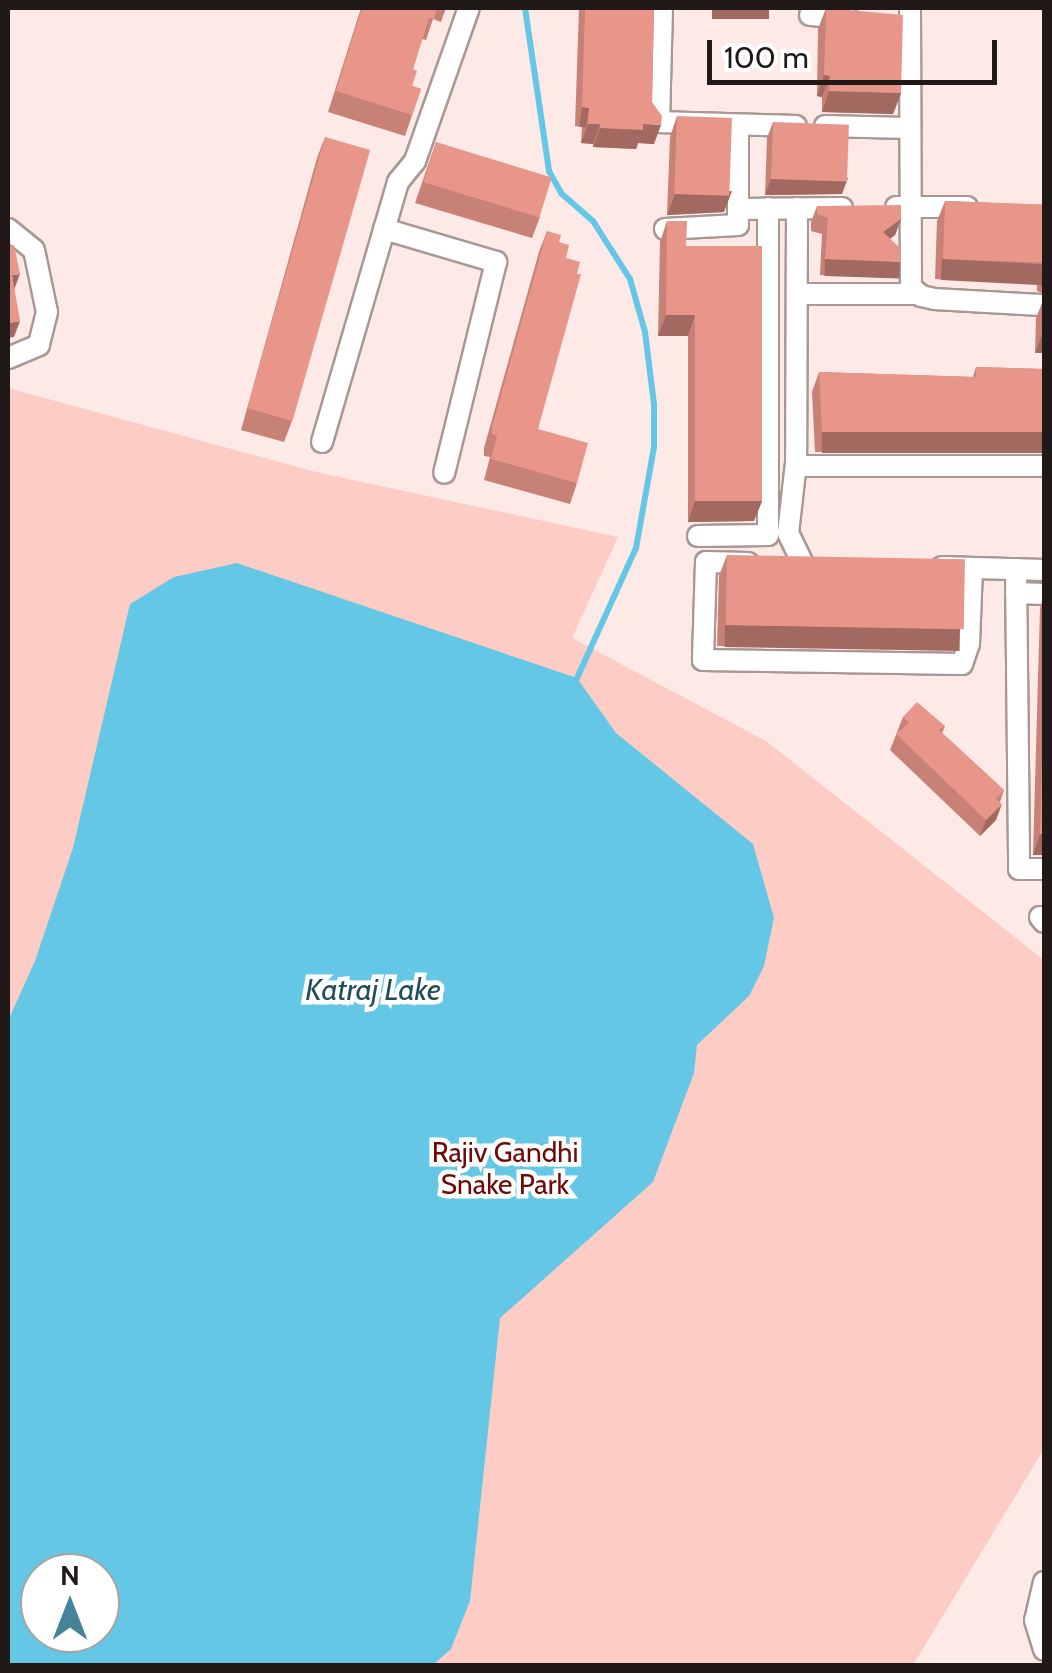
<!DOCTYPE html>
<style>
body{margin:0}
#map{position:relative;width:1052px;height:1673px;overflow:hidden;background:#fde9e6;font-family:Cabin,sans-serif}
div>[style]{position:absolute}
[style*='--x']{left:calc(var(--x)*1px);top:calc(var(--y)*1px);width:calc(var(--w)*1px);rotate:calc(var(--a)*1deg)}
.green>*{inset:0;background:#fdccc4}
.water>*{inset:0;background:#65c7e6}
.stream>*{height:6px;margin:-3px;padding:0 3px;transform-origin:3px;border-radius:3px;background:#65c7e6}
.roads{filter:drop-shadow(2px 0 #a99794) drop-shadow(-2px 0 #a99794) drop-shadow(0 2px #a99794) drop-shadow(0 -2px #a99794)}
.minor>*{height:20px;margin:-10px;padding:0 10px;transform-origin:10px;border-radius:10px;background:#fff}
.wall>*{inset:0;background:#c88177}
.shaded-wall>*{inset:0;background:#a26961;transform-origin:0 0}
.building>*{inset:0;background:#e8968a;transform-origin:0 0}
span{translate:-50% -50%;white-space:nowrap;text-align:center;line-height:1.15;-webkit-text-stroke:9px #fff;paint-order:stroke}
.park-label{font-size:28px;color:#6d0907}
.water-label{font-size:30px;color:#224d5a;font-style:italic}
.frame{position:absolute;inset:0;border:10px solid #201918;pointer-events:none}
.north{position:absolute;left:20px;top:1553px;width:100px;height:100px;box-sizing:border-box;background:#fff;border:2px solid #a6a3a3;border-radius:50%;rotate:0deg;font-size:28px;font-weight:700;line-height:40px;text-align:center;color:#201918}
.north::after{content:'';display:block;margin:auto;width:35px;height:45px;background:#458498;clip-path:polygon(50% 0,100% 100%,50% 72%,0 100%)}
.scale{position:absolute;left:707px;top:40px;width:290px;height:45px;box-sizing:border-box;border:5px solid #201918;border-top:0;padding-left:12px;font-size:30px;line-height:35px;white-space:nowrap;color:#201918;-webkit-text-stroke:8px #fff;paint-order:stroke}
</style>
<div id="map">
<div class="green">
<i style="clip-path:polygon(evenodd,8px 388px,316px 472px,618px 537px,572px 638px,766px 741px,1044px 960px,1044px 1449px,913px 1665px,8px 1665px,8px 388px,40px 1573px,100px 1573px,100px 1633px,40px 1633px,40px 1573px)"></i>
</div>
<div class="water">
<i style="clip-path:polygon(evenodd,237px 563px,577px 678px,616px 733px,753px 844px,774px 918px,764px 966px,749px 996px,697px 1045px,694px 1073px,653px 1182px,500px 1318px,470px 1601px,451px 1649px,433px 1665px,8px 1665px,8px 1021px,35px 961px,73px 848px,130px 604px,174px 577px,237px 563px,40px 1573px,100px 1573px,100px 1633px,40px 1633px,40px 1573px)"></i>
</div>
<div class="stream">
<i style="--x:525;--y:8;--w:165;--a:81.6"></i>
<i style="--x:549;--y:171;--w:26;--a:61"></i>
<i style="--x:562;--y:194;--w:41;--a:41.1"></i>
<i style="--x:593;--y:221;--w:69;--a:57.5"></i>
<i style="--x:630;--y:279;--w:55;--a:74.2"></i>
<i style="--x:645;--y:332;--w:73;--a:82.9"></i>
<i style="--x:654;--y:404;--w:43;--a:90"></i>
<i style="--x:654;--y:447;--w:103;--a:100.1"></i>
<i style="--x:636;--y:548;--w:143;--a:114.4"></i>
</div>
<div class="roads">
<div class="minor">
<i style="--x:662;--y:8;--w:114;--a:91.5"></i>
<i style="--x:659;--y:122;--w:137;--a:1.7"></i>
<i style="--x:910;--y:8;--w:279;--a:89.8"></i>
<i style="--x:911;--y:287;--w:13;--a:42"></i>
<i style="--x:921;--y:296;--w:14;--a:12"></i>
<i style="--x:935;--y:299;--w:109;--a:3.2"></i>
<i style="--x:810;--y:15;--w:38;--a:5"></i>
<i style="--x:738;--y:125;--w:84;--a:90"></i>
<i style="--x:738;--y:209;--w:104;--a:-0.6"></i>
<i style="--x:825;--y:126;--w:83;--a:1.4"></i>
<i style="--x:896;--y:207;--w:71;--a:0"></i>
<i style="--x:797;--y:208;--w:258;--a:90.2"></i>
<i style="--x:796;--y:466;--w:248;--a:0"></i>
<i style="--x:8;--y:229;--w:33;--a:39"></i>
<i style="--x:34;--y:250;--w:63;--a:78.2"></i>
<i style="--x:47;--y:312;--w:34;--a:104"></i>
<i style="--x:39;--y:345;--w:34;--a:157"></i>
<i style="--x:384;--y:229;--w:117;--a:16.4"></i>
<i style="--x:496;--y:262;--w:217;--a:103.8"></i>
<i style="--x:665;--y:229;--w:73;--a:-3.1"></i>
<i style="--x:738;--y:225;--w:16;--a:-90"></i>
<i style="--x:797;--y:294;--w:122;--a:0"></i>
<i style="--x:322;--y:442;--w:271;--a:-73.7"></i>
<i style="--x:398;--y:182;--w:27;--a:-51"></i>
<i style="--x:415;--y:161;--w:162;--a:-70.6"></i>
<i style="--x:796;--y:463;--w:70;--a:96.5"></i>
<i style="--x:788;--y:533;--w:34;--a:64"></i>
<i style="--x:698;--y:536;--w:70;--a:-0.8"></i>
<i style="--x:768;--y:535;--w:327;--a:-90"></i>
<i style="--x:748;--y:563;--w:42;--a:-178.6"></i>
<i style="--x:706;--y:562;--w:98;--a:91.8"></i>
<i style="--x:703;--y:660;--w:259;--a:0.9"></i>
<i style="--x:962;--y:664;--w:21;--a:-71"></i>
<i style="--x:969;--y:644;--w:76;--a:-87.7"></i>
<i style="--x:942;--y:567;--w:102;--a:1.7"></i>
<i style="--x:1016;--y:569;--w:300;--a:89.4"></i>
<i style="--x:1019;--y:869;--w:25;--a:0"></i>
<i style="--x:1016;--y:593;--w:28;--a:2"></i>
<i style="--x:1040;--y:917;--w:6;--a:51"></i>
<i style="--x:1044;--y:1582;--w:39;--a:103"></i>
<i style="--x:1035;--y:1620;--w:31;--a:73"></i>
</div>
</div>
<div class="wall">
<i style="clip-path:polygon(361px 8px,446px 8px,441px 22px,433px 19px,426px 40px,422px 39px,413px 69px,412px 86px,421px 89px,405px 136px,328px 112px)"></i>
<i style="clip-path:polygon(579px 8px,654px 8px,652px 102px,654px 144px,638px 143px,636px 149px,593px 147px,593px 144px,581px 143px,582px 127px,575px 126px)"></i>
<i style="clip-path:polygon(826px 8px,901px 93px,893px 114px,822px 112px,822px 97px,817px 96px,818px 29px)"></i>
<i style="clip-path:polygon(677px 116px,724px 212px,667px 215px,670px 137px)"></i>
<i style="clip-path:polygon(773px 122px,842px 194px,765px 195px,767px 138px)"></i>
<i style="clip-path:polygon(325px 137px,292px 421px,284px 442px,241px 430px,317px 158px)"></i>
<i style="clip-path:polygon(436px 142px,540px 217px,532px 238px,415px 203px)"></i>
<i style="clip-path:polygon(945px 201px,1044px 205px,1044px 294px,1037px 291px,1037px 284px,935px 279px,937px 221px)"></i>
<i style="clip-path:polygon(817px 206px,901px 219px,895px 235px,890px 238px,894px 278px,820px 275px,822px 234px,811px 231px,811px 222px)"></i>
<i style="clip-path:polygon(667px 221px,686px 246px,762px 501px,754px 521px,688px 522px,688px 336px,658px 336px,660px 242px)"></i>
<i style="clip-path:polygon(547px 231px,559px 242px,566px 258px,538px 429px,577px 483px,570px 504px,484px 480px,490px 457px,484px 456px,484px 448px,539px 252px)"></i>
<i style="clip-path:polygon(1044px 298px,1044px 353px,1035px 353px,1036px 318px)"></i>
<i style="clip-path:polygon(976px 367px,1044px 369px,1044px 453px,815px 452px,812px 392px,819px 372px,973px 377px)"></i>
<i style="clip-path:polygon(727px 555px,960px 629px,952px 650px,717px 646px,719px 576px)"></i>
<i style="clip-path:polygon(1044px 595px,1044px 855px,1033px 855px,1040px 608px)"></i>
<i style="clip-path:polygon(903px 717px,945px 726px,942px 733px,1004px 790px,1000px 802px,996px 820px,980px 836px,890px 750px)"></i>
</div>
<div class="shaded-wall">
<i style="left:712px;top:8px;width:57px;height:11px"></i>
<i style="clip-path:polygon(824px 75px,830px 76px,822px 97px,817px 96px)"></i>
<i style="clip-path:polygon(829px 91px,901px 93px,893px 114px,822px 112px)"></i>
<i style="left:582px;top:107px;width:7px;height:20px;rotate:8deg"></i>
<i style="clip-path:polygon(588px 124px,600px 124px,593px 144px,581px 143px)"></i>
<i style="clip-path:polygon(643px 124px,661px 125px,654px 144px,638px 143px,636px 149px,593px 147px,600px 128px)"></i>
<i style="clip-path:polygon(848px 178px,842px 194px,765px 195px,771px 179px)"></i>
<i style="clip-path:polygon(732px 191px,724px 212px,667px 215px,675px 194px)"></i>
<i style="clip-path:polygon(901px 219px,895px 235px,878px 248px,883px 232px)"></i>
<i style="left:825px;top:259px;width:75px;height:17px;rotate:2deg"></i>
<i style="left:942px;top:259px;width:102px;height:21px;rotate:3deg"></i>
<i style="clip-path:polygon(20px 274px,14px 290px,12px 275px)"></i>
<i style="clip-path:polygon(666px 315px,695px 315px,688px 336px,658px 336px)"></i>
<i style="clip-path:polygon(20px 321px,14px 337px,8px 338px,8px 323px)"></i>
<i style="clip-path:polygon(1043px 332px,1044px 333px,1044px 353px,1035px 353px)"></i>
<i style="left:822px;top:432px;width:222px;height:21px"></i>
<i style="clip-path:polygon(695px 501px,762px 501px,754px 521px,688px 522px)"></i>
<i style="left:725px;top:625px;width:235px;height:22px;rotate:1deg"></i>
<i style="clip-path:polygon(1002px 804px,996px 820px,980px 836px,986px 820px)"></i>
<i style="clip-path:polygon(1040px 834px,1044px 834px,1044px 855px,1033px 855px)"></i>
</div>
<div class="building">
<i style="clip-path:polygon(362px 8px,437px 8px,434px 19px,429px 18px,413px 69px,417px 71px,412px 86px,421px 89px,412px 115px,336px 91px)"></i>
<i style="clip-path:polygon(585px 8px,654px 8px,652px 102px,662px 116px,661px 125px,643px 124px,643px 130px,600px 128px,600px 124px,588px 124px,589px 108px,582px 107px)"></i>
<i style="clip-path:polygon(826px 8px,903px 15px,901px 93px,829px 91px,830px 76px,824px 75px)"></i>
<i style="left:677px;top:116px;width:55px;height:78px;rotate:2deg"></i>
<i style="left:773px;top:122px;width:76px;height:57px;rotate:2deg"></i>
<i style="left:325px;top:137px;width:47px;height:282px;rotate:16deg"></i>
<i style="left:436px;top:142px;width:121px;height:42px;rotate:17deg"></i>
<i style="left:945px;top:201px;width:99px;height:58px;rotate:2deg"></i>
<i style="clip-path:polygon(901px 205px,901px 219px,883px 232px,900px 248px,900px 262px,825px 259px,828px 218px,817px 214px,817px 206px)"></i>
<i style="clip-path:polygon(667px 221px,687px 221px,686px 246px,762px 246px,762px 501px,695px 501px,695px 315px,666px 315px)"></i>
<i style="clip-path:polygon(547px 231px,561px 235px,559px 242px,569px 245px,566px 258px,580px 262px,577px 274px,581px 274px,538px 429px,588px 443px,577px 483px,491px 459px,497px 436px,492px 434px,492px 427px)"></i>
<i style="clip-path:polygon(14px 245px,20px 274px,12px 275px,20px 321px,8px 323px,8px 246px)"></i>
<i style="clip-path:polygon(976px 367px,1044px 369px,1044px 432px,822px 432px,819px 372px,976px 377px)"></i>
<i style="left:727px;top:555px;width:238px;height:70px;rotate:1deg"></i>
<i style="clip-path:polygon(1044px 690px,1044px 834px,1040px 834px)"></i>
<i style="clip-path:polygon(917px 702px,945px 726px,939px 730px,1004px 790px,996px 799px,1002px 804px,986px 820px,896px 734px,909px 723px,903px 717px)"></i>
</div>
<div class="park-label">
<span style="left:505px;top:1168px">Rajiv Gandhi<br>Snake Park</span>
</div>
<div class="water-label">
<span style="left:373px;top:990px">Katraj Lake</span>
</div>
<div class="frame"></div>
<div class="north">N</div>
<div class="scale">100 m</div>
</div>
